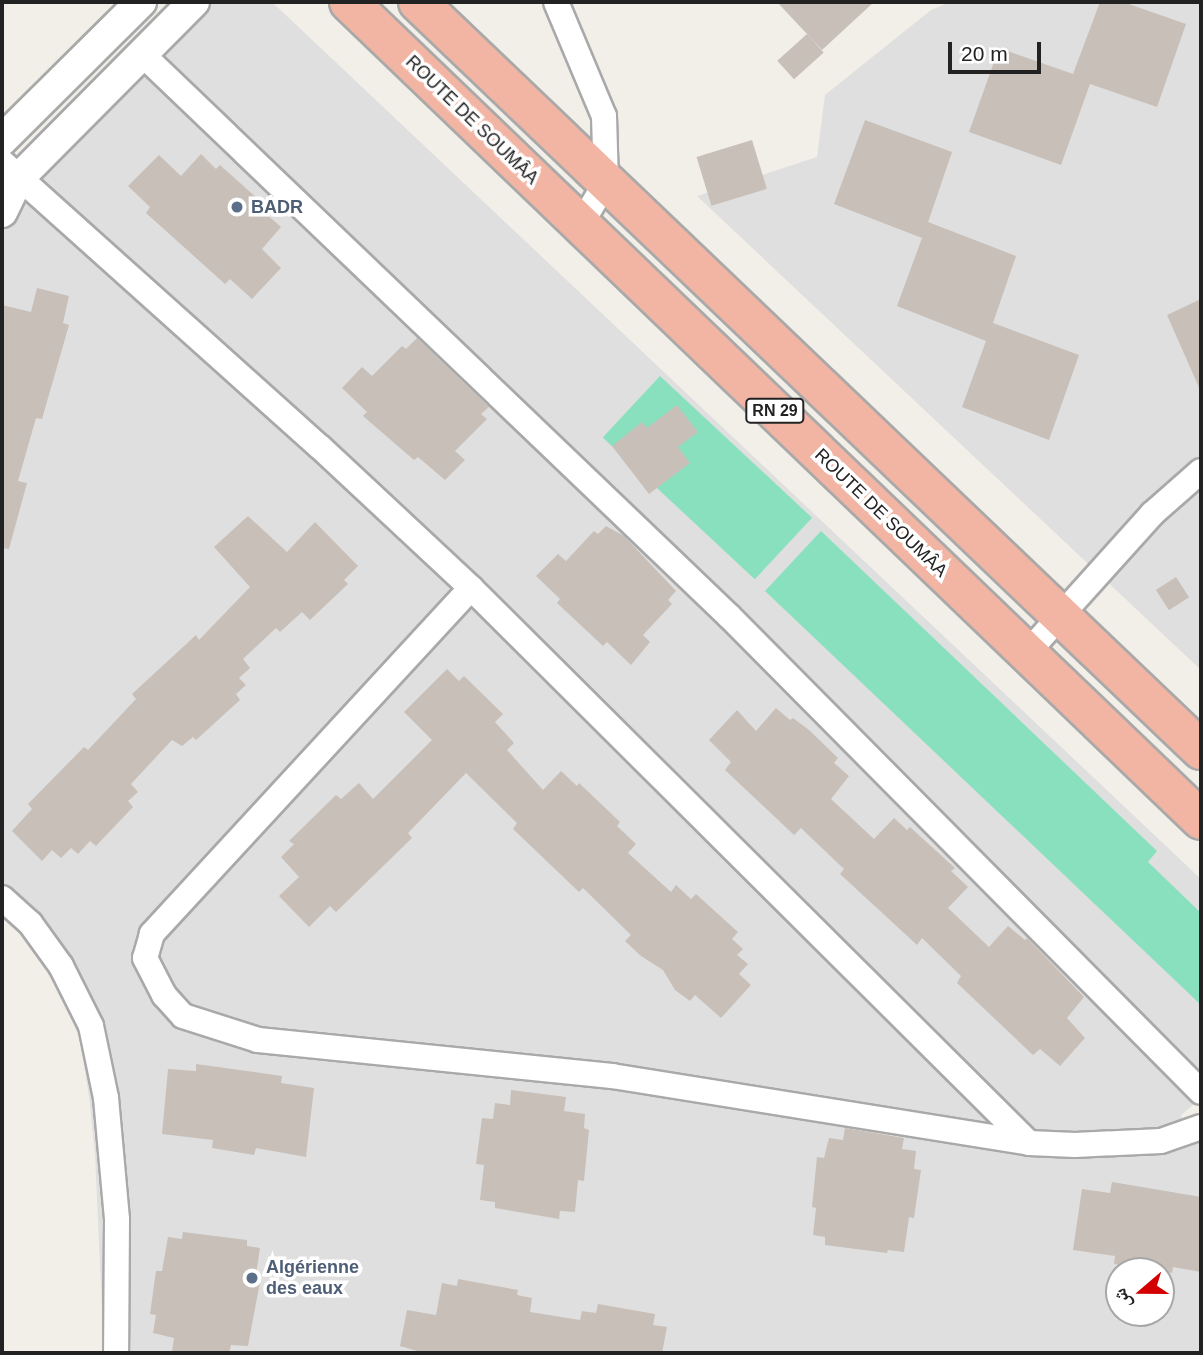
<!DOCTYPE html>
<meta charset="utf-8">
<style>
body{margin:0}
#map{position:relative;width:1203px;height:1355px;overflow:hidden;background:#f2efe9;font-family:Arial,"Noto Naskh Arabic",sans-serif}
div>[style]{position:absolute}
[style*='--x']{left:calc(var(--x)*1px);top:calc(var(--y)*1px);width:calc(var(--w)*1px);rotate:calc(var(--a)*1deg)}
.residential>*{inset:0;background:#e0dfdf}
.pitch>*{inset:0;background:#88e0be;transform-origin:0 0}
.building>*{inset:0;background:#c7bfb8;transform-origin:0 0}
.roads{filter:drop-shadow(2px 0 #a9a9a9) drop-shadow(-2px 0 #a9a9a9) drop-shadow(0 2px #a9a9a9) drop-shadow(0 -2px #a9a9a9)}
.minor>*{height:24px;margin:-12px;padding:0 12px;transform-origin:12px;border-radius:12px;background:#fff}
.tertiary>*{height:30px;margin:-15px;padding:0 15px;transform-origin:15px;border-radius:15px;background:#fff}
.trunk>*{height:38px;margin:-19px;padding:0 19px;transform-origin:19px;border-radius:19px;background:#f2b4a3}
.dots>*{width:19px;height:19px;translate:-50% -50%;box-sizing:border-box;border:4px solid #fff;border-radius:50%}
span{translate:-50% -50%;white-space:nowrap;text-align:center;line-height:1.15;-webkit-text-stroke:7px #fff;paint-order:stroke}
.shield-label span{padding:2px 5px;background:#fff;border:2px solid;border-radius:5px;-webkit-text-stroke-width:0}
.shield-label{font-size:16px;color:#222;font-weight:700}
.street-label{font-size:18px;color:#222}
.service-label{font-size:18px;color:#4e5e75;font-weight:700}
.left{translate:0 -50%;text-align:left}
.frame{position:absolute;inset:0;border:4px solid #222;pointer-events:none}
.north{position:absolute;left:1105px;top:1257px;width:70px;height:70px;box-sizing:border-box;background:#fff;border:2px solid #a7a7a7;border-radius:50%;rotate:250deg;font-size:19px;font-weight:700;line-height:28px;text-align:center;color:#222}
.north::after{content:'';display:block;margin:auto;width:24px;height:32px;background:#d40000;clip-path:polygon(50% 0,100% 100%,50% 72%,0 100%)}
.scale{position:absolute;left:948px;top:42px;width:93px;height:32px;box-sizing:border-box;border:4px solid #222;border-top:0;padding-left:9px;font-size:21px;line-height:24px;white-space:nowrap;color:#222;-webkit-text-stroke:5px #fff;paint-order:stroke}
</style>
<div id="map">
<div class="residential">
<i style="clip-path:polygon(evenodd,168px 2px,272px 2px,1201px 879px,1201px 1098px,1180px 1116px,1201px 1130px,1201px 1353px,104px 1353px,95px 1154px,89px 1096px,75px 1012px,54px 970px,2px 900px,2px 170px,168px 2px,1119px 1271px,1161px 1271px,1161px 1313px,1119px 1313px,1119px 1271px)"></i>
<i style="clip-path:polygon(950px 2px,1201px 2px,1201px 670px,697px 196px,817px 157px,825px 95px,931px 10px)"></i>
</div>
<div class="pitch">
<i style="left:660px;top:376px;width:208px;height:84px;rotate:43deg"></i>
<i style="clip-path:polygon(821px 531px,1157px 851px,1148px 862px,1201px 913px,1201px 1005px,765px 591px)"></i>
</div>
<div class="building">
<i style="clip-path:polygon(777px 2px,874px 2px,822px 50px)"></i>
<i style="clip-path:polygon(1100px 2px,1123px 2px,1186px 24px,1157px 107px,1090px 84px,1061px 165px,969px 132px,999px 48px,1073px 74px)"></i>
<i style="left:807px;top:34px;width:25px;height:40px;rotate:48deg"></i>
<i style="clip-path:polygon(865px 120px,952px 152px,923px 237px,928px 222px,1016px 256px,993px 323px,1079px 355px,1049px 440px,962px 407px,986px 341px,897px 306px,922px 238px,834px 204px)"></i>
<i style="left:752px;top:140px;width:51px;height:58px;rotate:73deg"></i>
<i style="clip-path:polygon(201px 154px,216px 169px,220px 165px,267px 207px,264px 212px,281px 227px,262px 249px,281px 268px,252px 299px,230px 279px,225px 284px,146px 213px,150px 207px,128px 186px,159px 155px,181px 176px)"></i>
<i style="clip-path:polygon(37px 288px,69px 296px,63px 323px,69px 325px,42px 419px,36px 418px,18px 481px,27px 483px,9px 549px,2px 548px,2px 305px,31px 312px)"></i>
<i style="clip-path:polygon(1201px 299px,1201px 392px,1167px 315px)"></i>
<i style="clip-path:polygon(417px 338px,489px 407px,481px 414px,487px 419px,455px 451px,465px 460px,445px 480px,418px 457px,414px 460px,363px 416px,367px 412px,342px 388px,362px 367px,372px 376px,402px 346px,406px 349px)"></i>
<i style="clip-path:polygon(677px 405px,698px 432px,678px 447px,690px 463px,649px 494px,612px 446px,642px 422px,647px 428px)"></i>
<i style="clip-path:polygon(248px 516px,287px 552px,315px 522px,358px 566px,344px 580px,348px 584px,310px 620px,302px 612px,280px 632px,276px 628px,243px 659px,250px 668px,239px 678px,246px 685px,236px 694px,240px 700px,196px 740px,193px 737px,182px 746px,172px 740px,131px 784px,138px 792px,128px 801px,133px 807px,96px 846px,90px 841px,78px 854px,71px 848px,61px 858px,52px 850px,42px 861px,12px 831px,32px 809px,28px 804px,84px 747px,88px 750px,136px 699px,132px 694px,196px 635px,199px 640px,250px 587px,214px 547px)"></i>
<i style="clip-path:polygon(606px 526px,624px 536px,676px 591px,668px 600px,672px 604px,643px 635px,650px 642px,631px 665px,607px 642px,603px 646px,557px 603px,560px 599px,536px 576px,558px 554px,566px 561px,594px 531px,598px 534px)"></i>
<i style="left:1176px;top:577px;width:24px;height:24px;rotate:57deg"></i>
<i style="clip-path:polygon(447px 669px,459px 681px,464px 676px,503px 714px,495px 722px,514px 743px,507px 750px,543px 790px,561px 771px,577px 786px,579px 783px,620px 822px,617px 826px,636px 844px,628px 853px,671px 892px,676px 885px,691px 899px,696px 894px,738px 932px,732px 939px,743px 949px,737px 955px,748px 964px,739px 974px,751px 985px,721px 1018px,695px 995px,690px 1001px,675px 990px,663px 970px,641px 956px,625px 941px,631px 935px,583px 888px,579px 892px,513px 829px,517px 823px,466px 773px,408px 833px,412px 838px,336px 912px,330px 906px,309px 927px,279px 896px,299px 877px,281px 857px,294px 844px,289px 841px,336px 795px,341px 799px,359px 783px,373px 799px,432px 740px,404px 712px)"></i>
<i style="clip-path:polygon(776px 708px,790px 720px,793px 718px,809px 730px,838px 758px,834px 763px,849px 776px,831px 799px,874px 839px,894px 818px,907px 830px,910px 827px,955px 868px,951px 871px,968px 887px,948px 908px,989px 947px,1008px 926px,1025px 940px,1027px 938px,1084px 997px,1067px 1018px,1085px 1038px,1060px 1066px,1040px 1049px,1033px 1055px,957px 983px,961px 976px,922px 938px,917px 945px,840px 874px,844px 869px,801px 828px,794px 835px,725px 770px,731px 762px,709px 740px,737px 710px,756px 731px)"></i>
<i style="clip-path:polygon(196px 1064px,282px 1076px,281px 1083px,314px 1088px,306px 1157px,256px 1148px,254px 1155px,212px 1148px,213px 1140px,162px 1134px,168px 1069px,196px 1071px)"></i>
<i style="clip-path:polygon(511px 1090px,566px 1097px,564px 1111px,585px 1114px,584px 1128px,589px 1130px,584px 1181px,578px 1180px,575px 1212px,560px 1211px,559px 1219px,495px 1208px,495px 1202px,480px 1200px,484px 1165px,476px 1164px,482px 1118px,493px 1119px,495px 1103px,510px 1105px)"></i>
<i style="clip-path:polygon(845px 1128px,904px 1138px,902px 1149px,916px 1151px,914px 1169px,921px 1170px,914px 1218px,909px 1217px,904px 1252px,888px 1250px,887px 1253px,825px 1245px,825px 1237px,813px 1235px,816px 1208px,812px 1207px,817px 1157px,824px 1158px,829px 1138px,843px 1140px)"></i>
<i style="clip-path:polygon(1112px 1182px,1201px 1197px,1201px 1272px,1173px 1267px,1172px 1273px,1114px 1264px,1115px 1256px,1073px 1250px,1082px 1189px,1110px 1193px)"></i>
<i style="clip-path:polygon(183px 1232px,247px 1240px,247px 1246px,260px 1248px,255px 1281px,260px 1282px,248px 1346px,231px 1345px,229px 1353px,172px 1352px,174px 1338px,153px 1333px,156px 1315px,150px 1314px,156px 1271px,162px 1271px,168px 1237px,182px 1239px)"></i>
<i style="clip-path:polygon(458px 1279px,518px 1290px,517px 1295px,532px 1298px,530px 1312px,580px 1320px,582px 1311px,596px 1313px,598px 1304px,655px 1314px,653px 1325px,667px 1327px,662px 1353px,424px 1353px,400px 1346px,407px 1310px,436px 1315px,442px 1283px,457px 1286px)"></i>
</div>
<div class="roads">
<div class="minor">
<i style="--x:556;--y:2;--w:124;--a:67.2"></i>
<i style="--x:604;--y:116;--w:66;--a:88.3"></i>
<i style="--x:606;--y:182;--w:51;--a:120.6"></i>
<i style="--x:141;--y:53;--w:814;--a:43.76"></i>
<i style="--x:729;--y:616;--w:670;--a:45.24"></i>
<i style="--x:2;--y:162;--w:427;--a:41.9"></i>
<i style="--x:320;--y:447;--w:207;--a:43"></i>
<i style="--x:471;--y:588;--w:787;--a:44.85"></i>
<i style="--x:471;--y:588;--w:471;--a:132.7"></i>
<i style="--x:152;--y:934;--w:25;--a:106"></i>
<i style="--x:145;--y:958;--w:42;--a:62.8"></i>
<i style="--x:164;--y:995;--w:28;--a:48"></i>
<i style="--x:183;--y:1016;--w:79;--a:17.7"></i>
<i style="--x:258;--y:1040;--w:356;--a:5.8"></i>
<i style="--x:612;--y:1076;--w:422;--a:9.1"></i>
<i style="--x:1029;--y:1143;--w:46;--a:2.5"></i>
<i style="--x:1075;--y:1145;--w:86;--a:-2.7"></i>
<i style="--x:1161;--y:1141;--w:42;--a:-19.3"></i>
<i style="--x:1027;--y:653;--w:187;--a:-48"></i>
<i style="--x:1152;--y:514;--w:65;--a:-41.3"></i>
<i style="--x:2;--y:898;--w:38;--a:42"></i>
<i style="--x:30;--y:923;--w:53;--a:54.2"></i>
<i style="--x:61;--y:966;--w:67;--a:63.4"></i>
<i style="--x:91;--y:1026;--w:74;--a:78.2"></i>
<i style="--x:106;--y:1098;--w:122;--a:84.8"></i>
<i style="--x:117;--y:1220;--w:133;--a:90.4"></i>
</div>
<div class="tertiary">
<i style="--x:2;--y:140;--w:196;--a:-44.8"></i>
<i style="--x:2;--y:212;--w:37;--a:-64"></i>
<i style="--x:18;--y:179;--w:250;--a:-45.2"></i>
</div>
<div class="trunk">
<i style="--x:349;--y:2;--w:1181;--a:43.83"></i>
<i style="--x:418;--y:2;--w:1083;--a:43.69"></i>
</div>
</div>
<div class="dots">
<i style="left:237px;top:207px;background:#5c6f8a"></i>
<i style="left:252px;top:1278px;background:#5c6f8a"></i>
</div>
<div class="shield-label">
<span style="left:775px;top:411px">RN 29</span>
</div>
<div class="street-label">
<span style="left:472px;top:120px;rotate:44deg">ROUTE DE SOUMÂA</span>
<span style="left:881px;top:513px;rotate:44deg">ROUTE DE SOUMÂA</span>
</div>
<div class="service-label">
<span class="left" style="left:251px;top:207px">BADR</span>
<span class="left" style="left:266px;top:1278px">Algérienne<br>des eaux</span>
</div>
<div class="frame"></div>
<div class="north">ش</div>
<div class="scale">20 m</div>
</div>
